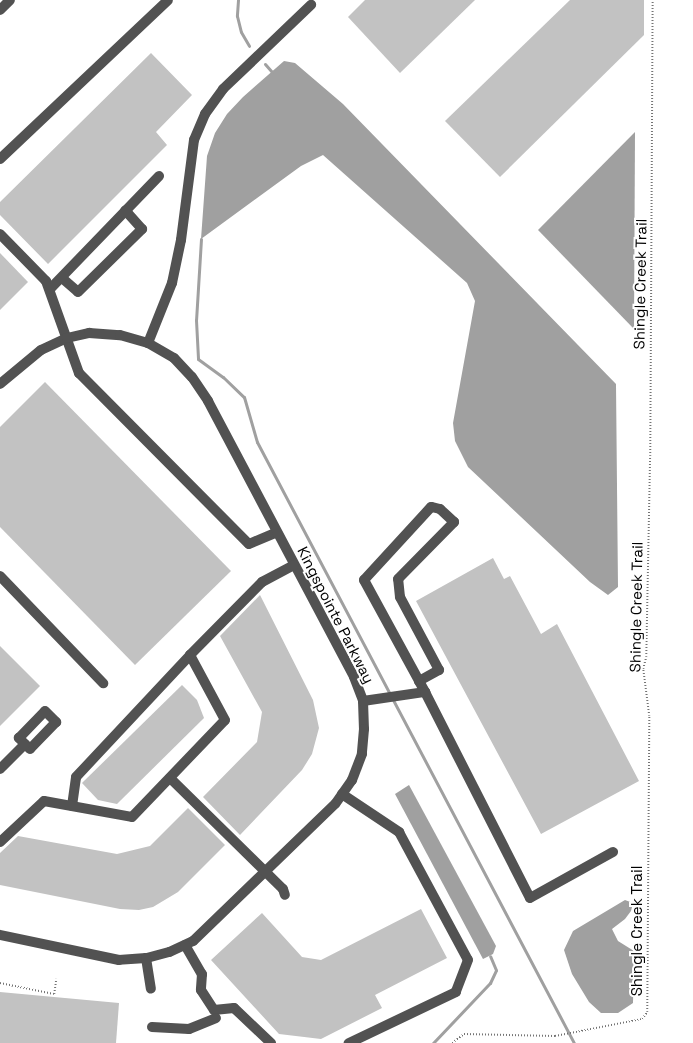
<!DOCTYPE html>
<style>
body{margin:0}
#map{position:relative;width:693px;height:1043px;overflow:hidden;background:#fff;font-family:"Space Grotesk",sans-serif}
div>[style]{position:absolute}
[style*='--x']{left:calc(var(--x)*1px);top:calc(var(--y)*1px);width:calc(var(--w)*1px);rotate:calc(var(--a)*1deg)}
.water>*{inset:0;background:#a0a0a0}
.stream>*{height:3px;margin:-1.5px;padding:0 1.5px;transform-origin:1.5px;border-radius:1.5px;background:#a0a0a0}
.building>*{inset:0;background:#c2c2c2}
.path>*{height:1.5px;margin-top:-0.75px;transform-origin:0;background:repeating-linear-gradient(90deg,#747474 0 1px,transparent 0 3px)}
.minor>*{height:10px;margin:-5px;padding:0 5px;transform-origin:5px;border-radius:5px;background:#525252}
span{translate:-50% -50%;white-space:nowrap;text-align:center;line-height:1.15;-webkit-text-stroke:4px #fff;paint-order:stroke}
.street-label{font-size:15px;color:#000}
</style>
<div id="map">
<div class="water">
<i style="clip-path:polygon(284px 61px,295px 63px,343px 104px,616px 384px,618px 587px,608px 595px,590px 582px,468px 467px,455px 441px,453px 423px,475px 301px,467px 283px,323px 155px,301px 166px,201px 239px,207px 156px,215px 133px,227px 114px,243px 97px)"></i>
<i style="clip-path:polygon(635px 132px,634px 329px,538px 230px)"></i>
<i style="clip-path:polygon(409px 785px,496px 946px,493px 954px,483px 959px,395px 794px)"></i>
<i style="clip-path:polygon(625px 900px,633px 903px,631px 911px,625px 919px,612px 929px,618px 941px,634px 951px,633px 1003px,618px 1013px,601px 1013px,589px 1002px,572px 974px,564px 950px,573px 931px)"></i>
</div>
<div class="stream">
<i style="--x:238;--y:0;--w:16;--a:94"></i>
<i style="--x:237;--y:16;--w:16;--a:76"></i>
<i style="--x:241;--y:32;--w:16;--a:60"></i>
<i style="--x:265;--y:64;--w:11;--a:49"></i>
<i style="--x:201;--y:239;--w:81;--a:93.5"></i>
<i style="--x:196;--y:320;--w:39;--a:87"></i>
<i style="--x:198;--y:359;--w:31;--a:36"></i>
<i style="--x:223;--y:377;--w:29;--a:44"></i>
<i style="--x:244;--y:397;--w:47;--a:73.9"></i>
<i style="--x:257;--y:442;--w:679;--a:62.19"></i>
<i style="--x:433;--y:1043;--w:83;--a:-46.5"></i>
<i style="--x:490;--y:983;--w:14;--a:-65"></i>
<i style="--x:496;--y:970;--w:15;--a:-113"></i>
</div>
<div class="building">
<i style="clip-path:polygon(365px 0,475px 0,400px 73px,348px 17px)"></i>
<i style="clip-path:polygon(570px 0,644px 0,644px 35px,500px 177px,445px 121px)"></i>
<i style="clip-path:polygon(151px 53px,192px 95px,156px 132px,167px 145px,48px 264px,0 215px,0 202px)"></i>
<i style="clip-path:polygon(0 253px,28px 282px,0 310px)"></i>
<i style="clip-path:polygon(45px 382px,231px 571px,135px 665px,0 527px,0 427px)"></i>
<i style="clip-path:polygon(493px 558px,504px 579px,510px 576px,541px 634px,557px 624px,639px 781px,541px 834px,416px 601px)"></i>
<i style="clip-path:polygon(260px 595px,313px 700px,319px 728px,312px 754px,302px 770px,240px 835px,203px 797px,257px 742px,262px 712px,220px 636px)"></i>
<i style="clip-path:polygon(0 646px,40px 686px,0 726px)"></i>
<i style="clip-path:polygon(182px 685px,197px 700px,204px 718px,117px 804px,98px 800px,82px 783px)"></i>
<i style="clip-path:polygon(188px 808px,225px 845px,178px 892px,153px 907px,139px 910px,120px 909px,0 885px,0 853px,18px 836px,117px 854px,150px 846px)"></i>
<i style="clip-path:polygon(421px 909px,447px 958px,375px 995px,382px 1008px,321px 1039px,279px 1034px,211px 960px,262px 913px,302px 957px,321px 960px)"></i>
<i style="clip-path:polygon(0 992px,119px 1003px,116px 1043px,0 1043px)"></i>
</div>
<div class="path">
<i style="--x:0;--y:983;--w:55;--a:11.5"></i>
<i style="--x:54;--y:994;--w:15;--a:-82"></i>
<i style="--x:452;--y:1043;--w:15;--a:-37"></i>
<i style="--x:464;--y:1034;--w:91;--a:1.3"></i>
<i style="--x:555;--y:1036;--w:89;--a:-11.1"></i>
<i style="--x:642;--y:1019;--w:9;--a:-54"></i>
<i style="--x:647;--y:1012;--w:296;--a:-89.6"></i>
<i style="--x:649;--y:716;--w:47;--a:-97.3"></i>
<i style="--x:643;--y:669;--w:12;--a:-76"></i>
<i style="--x:646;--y:657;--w:201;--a:-88.9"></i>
<i style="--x:650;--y:456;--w:456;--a:-89.7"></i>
</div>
<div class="minor">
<i style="--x:0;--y:10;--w:14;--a:-45"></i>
<i style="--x:0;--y:159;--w:231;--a:-43.4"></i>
<i style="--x:0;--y:234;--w:66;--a:45.6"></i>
<i style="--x:46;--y:281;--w:98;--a:70.3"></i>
<i style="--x:79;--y:373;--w:241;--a:45.2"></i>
<i style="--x:249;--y:544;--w:30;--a:-23"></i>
<i style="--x:62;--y:278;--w:21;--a:41"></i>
<i style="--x:78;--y:292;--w:90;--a:-44.5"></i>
<i style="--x:142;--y:229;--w:25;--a:-132"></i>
<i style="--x:50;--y:289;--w:157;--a:-46"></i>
<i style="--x:148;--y:343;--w:65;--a:-68.2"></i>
<i style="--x:172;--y:283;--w:44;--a:-78.2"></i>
<i style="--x:181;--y:240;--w:101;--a:-82.6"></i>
<i style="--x:194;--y:140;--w:28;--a:-67"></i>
<i style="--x:205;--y:114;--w:31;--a:-54"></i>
<i style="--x:223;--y:89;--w:122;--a:-43.7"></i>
<i style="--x:0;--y:384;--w:53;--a:-39.7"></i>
<i style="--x:41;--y:350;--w:29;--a:-25"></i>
<i style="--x:67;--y:338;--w:23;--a:-13"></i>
<i style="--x:89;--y:333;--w:31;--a:4"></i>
<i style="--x:120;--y:335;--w:29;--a:16"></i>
<i style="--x:148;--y:343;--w:30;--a:30"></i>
<i style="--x:174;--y:358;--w:26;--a:47"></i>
<i style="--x:192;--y:377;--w:29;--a:56"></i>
<i style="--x:208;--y:401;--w:312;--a:62.1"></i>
<i style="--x:354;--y:677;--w:26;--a:69"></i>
<i style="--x:363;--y:701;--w:28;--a:88"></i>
<i style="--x:364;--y:729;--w:25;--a:95"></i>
<i style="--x:362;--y:754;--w:28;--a:111"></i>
<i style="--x:352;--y:780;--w:29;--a:125"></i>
<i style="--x:335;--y:804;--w:197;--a:136"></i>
<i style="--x:193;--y:941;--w:26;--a:155"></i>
<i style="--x:169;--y:952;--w:24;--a:165"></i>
<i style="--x:146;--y:958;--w:27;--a:176"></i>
<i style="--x:119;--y:960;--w:122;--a:-168.1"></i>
<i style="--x:0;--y:576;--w:149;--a:46.1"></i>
<i style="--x:419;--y:681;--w:23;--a:-29"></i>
<i style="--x:439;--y:670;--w:83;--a:-118.1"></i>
<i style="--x:400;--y:597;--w:18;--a:-96"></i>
<i style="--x:398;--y:579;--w:80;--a:-45.5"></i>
<i style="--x:454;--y:522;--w:19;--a:-137"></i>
<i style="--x:440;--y:509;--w:9;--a:-167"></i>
<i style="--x:431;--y:507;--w:99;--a:132.5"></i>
<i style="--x:364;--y:580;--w:115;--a:61.4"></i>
<i style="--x:419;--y:681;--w:13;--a:61"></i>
<i style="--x:363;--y:701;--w:63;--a:-8.3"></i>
<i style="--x:425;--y:692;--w:231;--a:63"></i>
<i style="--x:530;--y:898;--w:95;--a:-29"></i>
<i style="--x:45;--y:711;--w:16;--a:45"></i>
<i style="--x:56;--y:722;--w:37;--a:134"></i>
<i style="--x:30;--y:749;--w:16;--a:-135"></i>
<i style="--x:19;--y:738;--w:37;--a:-46"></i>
<i style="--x:0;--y:769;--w:35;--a:-45"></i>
<i style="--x:170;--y:778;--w:158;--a:44.5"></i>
<i style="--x:283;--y:889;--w:6;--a:72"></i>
<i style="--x:342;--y:794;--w:69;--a:33.7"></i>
<i style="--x:399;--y:832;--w:145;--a:61.7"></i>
<i style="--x:468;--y:960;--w:34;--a:111"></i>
<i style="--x:456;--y:992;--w:119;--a:154.5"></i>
<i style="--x:72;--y:806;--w:29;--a:-82"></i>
<i style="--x:76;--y:777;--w:167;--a:-46.9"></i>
<i style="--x:0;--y:842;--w:60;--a:-43"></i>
<i style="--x:44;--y:801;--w:89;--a:10.3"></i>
<i style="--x:132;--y:817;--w:134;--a:-46.2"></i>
<i style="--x:225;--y:720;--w:74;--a:-118.3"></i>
<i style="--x:190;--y:655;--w:103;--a:-45.4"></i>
<i style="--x:262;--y:582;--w:36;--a:-28"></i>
<i style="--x:185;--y:945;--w:34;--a:60"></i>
<i style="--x:202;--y:974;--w:16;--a:94"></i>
<i style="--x:201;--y:990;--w:24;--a:57"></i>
<i style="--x:214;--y:1010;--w:20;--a:-6"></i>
<i style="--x:234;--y:1008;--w:51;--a:43.4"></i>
<i style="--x:146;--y:958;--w:31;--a:81"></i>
<i style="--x:152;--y:1027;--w:37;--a:3"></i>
<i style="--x:189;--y:1029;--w:29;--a:-22"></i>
</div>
<div class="street-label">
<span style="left:640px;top:284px;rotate:-89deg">Shingle Creek Trail</span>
<span style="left:636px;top:607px;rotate:-89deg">Shingle Creek Trail</span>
<span style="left:336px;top:615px;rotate:63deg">Kingspointe Parkway</span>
<span style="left:637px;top:931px;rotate:-90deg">Shingle Creek Trail</span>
</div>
</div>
